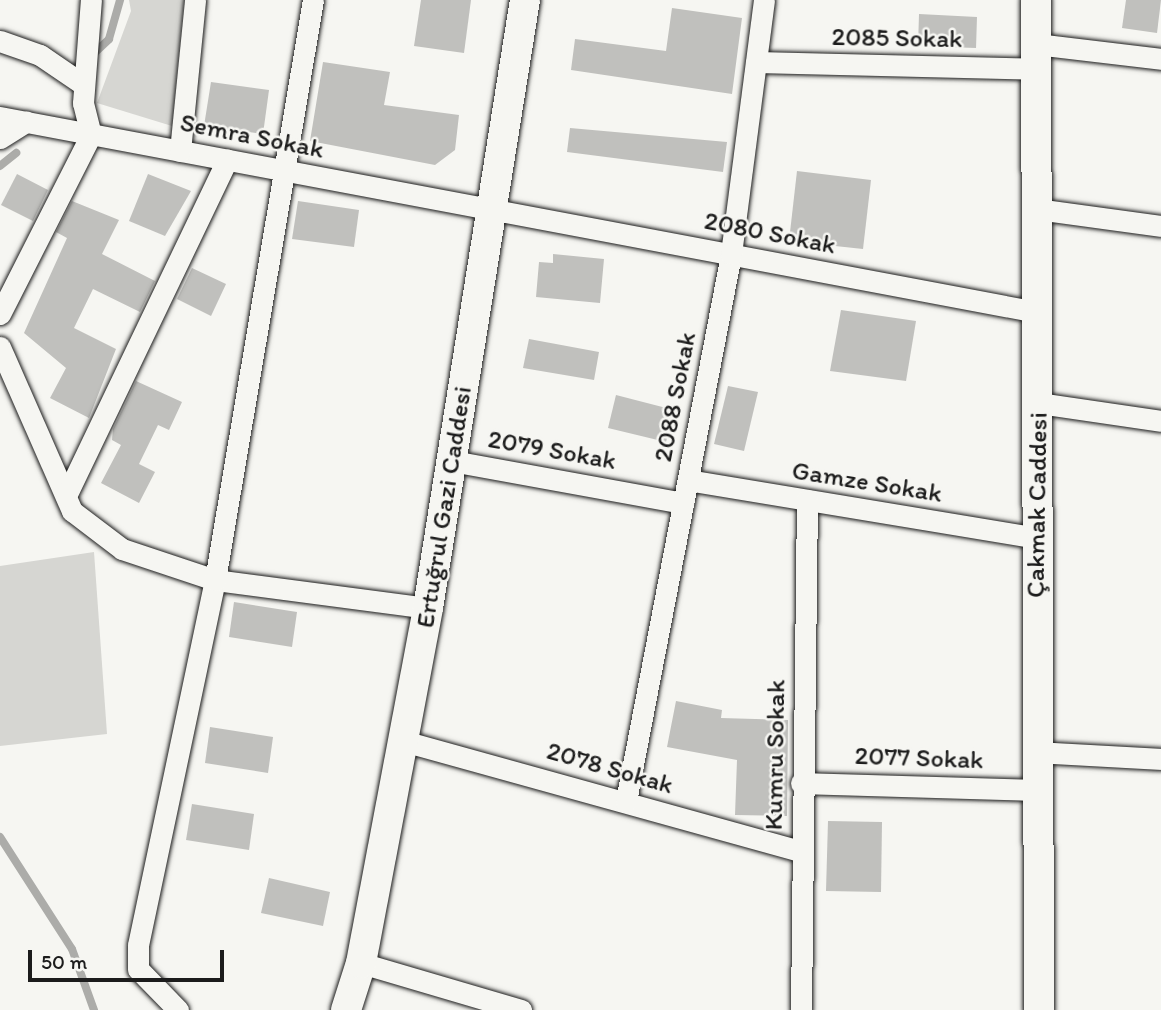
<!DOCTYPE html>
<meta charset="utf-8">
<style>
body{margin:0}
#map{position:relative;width:1161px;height:1010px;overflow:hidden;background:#f6f6f2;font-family:Itim,sans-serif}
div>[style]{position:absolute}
.green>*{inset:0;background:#d6d6d2}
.stream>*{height:8px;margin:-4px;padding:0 4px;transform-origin:4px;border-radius:4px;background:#acaca9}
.building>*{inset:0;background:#c0c0bd}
.roads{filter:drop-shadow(0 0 2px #1c1c1c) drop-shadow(0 0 2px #1c1c1c)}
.street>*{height:21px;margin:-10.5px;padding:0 10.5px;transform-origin:10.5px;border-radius:10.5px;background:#f6f6f2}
.secondary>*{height:30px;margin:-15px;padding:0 15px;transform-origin:15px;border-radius:15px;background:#f6f6f2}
span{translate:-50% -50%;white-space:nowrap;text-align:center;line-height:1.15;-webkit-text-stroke:5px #f6f6f2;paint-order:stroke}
.street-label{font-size:26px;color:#1c1c1c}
.scale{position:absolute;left:28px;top:950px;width:196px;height:32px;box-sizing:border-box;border:4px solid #1c1c1c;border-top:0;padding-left:9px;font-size:21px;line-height:24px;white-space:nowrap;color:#1c1c1c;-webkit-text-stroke:5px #f6f6f2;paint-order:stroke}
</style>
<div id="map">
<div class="green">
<i style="clip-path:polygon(129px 0,184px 0,172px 126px,97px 103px,131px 11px)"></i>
<i style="clip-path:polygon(94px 552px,107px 734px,0 746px,0 566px)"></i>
</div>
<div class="stream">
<i style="left:90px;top:57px;width:26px;rotate:-43deg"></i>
<i style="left:109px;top:39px;width:41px;rotate:-74.2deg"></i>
<i style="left:0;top:166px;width:21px;rotate:-39deg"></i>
<i style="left:0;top:837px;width:133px;rotate:57.3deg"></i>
<i style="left:72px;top:949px;width:65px;rotate:70.2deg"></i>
</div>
<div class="building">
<i style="clip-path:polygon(421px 0,471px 0,464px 53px,414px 46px)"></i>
<i style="clip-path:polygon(1126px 0,1161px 0,1157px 33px,1122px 28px)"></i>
<i style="clip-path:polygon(672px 8px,742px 18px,732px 94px,571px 70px,575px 39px,666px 51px)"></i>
<i style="clip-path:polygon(919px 14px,977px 17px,976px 48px,918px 46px)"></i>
<i style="clip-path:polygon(323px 62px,390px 72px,384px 105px,459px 115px,455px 150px,435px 165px,310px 141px)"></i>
<i style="clip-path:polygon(211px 82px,269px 90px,263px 134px,204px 126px)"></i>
<i style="clip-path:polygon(570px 128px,727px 142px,723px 172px,567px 152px)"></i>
<i style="clip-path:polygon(797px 171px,871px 180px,863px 249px,789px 241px)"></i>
<i style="clip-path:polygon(17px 174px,48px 190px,33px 221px,1px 205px)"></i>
<i style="clip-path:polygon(148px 174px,191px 191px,165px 236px,129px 221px)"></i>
<i style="clip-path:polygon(72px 201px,119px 220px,102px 254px,155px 281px,140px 312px,93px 289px,74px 328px,116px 349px,89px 418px,50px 398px,66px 368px,24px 333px,67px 238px,56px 232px)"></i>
<i style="clip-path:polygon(298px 201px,359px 210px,354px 247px,292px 239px)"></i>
<i style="clip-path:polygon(553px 254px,604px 259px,600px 303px,536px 297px,539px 262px,553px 263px)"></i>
<i style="clip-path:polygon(192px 268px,226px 284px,211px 316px,177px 299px)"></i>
<i style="clip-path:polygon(841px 310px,916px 321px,906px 381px,830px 371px)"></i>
<i style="clip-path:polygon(529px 339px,599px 352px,594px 380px,523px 368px)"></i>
<i style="clip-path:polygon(136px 381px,182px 402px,169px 430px,158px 425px,139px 464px,155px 472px,139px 503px,101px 483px,121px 445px,112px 440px,113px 429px)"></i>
<i style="clip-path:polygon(728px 386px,758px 392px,744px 451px,714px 444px)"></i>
<i style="clip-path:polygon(616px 395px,674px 410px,666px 442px,608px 428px)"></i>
<i style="clip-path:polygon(234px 602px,297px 612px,292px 647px,229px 637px)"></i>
<i style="clip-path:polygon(676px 701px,722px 710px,721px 718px,788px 720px,787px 816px,735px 815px,737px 760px,667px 747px)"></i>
<i style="clip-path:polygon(210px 727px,273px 737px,268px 773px,205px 763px)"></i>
<i style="clip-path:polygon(192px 804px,254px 814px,249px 850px,186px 840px)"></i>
<i style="clip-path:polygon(828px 821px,882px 822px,881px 892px,826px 891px)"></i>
<i style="clip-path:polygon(269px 878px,330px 892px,323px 926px,261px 913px)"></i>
</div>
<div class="roads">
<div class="street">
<i style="left:0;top:41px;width:42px;rotate:19.3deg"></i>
<i style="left:40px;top:55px;width:53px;rotate:34.3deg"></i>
<i style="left:1036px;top:44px;width:126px;rotate:6.8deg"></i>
<i style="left:756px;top:62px;width:280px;rotate:1.4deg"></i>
<i style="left:0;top:117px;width:1055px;rotate:10.65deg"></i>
<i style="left:0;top:138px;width:31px;rotate:-32deg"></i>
<i style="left:180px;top:151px;width:152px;rotate:-84.3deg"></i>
<i style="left:1037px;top:209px;width:125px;rotate:7.8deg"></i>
<i style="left:0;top:314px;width:201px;rotate:-63.1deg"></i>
<i style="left:91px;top:135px;width:33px;rotate:-104deg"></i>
<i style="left:83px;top:103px;width:103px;rotate:-85.6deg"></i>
<i style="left:0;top:347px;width:179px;rotate:66.3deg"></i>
<i style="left:72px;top:511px;width:63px;rotate:37.2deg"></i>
<i style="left:122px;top:549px;width:98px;rotate:18.4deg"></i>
<i style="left:215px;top:580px;width:215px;rotate:7.5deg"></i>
<i style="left:1038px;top:403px;width:124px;rotate:8.3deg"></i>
<i style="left:452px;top:461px;width:235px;rotate:10.3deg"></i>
<i style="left:688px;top:480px;width:354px;rotate:9.4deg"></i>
<i style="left:66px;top:496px;width:373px;rotate:-64.4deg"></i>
<i style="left:403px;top:741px;width:414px;rotate:15.5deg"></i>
<i style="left:1036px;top:752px;width:125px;rotate:3.2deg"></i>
<i style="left:801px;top:783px;width:235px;rotate:1.7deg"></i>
<i style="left:626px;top:801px;width:557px;rotate:-79.13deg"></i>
<i style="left:731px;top:254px;width:256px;rotate:-82.6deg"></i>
<i style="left:361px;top:963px;width:167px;rotate:16.4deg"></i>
<i style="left:178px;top:1010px;width:57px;rotate:-134.3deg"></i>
<i style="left:138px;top:969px;width:24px;rotate:-90deg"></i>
<i style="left:138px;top:945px;width:373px;rotate:-78.1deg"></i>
<i style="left:215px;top:580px;width:588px;rotate:-80.41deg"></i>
<i style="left:801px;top:1010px;width:510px;rotate:-89.33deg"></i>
</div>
<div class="secondary">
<i style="left:1036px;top:0;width:1010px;rotate:89.83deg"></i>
<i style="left:346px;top:1010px;width:49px;rotate:-72.3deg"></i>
<i style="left:361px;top:963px;width:361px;rotate:-79.3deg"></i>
<i style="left:428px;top:608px;width:616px;rotate:-80.94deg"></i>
</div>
</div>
<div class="street-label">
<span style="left:897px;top:38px;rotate:1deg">2085 Sokak</span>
<span style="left:252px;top:136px;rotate:11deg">Semra Sokak</span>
<span style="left:770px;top:233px;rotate:11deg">2080 Sokak</span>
<span style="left:675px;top:397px;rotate:-79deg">2088 Sokak</span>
<span style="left:552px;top:450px;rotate:10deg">2079 Sokak</span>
<span style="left:867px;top:482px;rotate:9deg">Gamze Sokak</span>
<span style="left:1037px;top:505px;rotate:-89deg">Çakmak Caddesi</span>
<span style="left:444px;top:507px;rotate:-81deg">Ertuğrul Gazi Caddesi</span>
<span style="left:775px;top:755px;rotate:-89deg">Kumru Sokak</span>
<span style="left:919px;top:758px;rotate:2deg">2077 Sokak</span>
<span style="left:610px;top:768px;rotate:16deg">2078 Sokak</span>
</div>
<div class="scale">50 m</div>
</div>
